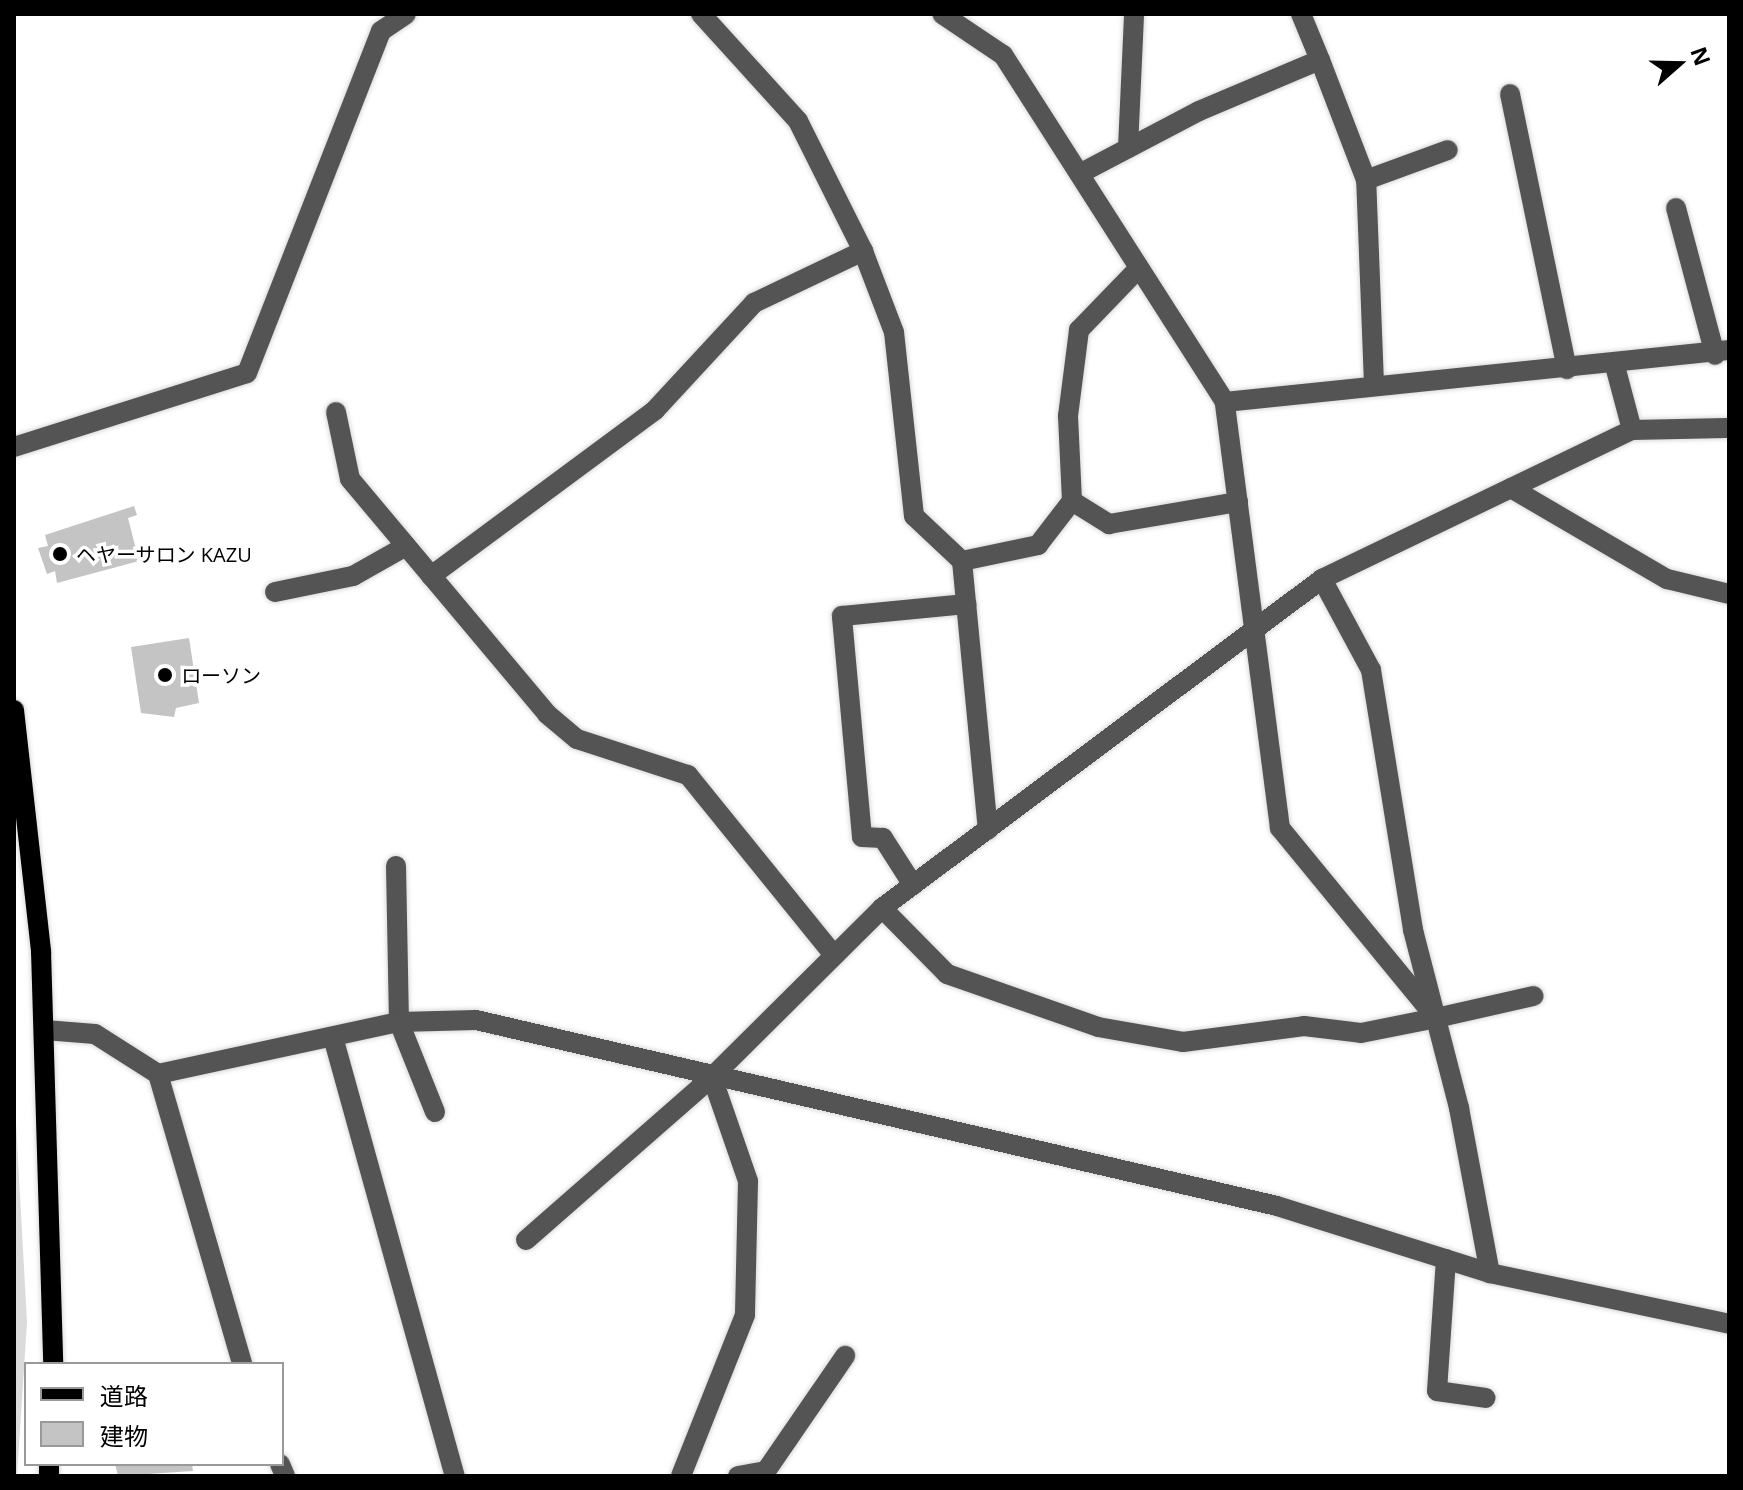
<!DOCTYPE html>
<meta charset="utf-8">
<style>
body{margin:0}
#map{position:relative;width:1743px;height:1490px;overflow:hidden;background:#fff;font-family:"Open Sans","Noto Sans JP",sans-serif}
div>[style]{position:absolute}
.green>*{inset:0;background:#dbdbdb}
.building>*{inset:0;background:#c4c4c4}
.roads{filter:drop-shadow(0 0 2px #dbdbdb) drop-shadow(0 0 2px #dbdbdb)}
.minor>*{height:20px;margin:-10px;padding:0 10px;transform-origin:10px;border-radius:10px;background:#545454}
.major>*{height:20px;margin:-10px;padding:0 10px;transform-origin:10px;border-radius:10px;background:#000}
.dots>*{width:22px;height:22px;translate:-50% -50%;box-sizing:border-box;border:4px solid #fff;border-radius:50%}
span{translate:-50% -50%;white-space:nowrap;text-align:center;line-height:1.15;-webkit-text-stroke:7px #fff;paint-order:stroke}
.poi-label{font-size:20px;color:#000}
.left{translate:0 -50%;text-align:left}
.frame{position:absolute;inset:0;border:16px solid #000;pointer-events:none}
.legend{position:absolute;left:24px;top:1362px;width:260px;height:104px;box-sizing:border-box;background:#fff;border:2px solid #999;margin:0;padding:10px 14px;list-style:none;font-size:24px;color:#000}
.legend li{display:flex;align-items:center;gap:16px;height:40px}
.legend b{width:40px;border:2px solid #999}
.north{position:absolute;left:1639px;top:24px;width:80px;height:80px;-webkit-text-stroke:6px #fff;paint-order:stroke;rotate:70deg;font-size:22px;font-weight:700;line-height:32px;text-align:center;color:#000}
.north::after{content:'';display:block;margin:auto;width:28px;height:36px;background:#000;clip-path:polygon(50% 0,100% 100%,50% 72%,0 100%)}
</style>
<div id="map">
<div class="green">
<i style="clip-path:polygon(14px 1086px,27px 1322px,17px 1476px,14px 1476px)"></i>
</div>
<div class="building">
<i style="clip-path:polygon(134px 506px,137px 515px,128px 518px,139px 561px,57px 583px,55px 571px,47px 574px,38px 548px,48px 546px,45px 535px)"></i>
<i style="clip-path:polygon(189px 638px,199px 703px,176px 708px,174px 717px,141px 713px,131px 647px)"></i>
<i style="clip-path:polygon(115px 1464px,192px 1464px,193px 1471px,118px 1476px)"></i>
</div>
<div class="roads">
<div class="minor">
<i style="left:701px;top:14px;width:144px;rotate:47.8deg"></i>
<i style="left:798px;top:121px;width:145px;rotate:63.4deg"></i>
<i style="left:863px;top:251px;width:87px;rotate:69.1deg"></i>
<i style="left:894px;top:332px;width:185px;rotate:83.8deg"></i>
<i style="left:914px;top:516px;width:66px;rotate:43.2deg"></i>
<i style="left:962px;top:561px;width:270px;rotate:84.5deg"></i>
<i style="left:1320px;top:60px;width:129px;rotate:69deg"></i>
<i style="left:1510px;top:94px;width:281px;rotate:78.3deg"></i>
<i style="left:1128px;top:148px;width:134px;rotate:-87.4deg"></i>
<i style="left:1081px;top:173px;width:133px;rotate:-27.7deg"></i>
<i style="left:1199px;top:111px;width:131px;rotate:-22.9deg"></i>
<i style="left:1320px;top:60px;width:50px;rotate:-112.4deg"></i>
<i style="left:1676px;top:208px;width:152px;rotate:75.1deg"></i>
<i style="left:1615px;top:366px;width:66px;rotate:75.1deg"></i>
<i style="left:1632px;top:430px;width:97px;rotate:-1.2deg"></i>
<i style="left:1374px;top:384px;width:204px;rotate:-92.2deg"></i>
<i style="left:1366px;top:180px;width:87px;rotate:-20.1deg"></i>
<i style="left:1225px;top:402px;width:507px;rotate:-5.89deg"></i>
<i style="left:336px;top:412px;width:68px;rotate:78.2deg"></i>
<i style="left:350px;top:479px;width:307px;rotate:50deg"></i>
<i style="left:547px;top:714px;width:39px;rotate:40deg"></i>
<i style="left:577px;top:739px;width:117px;rotate:18deg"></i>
<i style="left:688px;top:775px;width:232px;rotate:51deg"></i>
<i style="left:14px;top:447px;width:244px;rotate:-17.6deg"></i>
<i style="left:247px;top:373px;width:367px;rotate:-68.6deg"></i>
<i style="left:381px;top:31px;width:30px;rotate:-34deg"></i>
<i style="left:1511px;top:488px;width:181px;rotate:30.3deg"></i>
<i style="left:1667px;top:579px;width:64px;rotate:13.6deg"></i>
<i style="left:1072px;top:501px;width:44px;rotate:31.9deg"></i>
<i style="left:1109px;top:524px;width:131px;rotate:-9.7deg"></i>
<i style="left:962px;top:561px;width:78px;rotate:-11.9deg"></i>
<i style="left:1038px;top:545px;width:56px;rotate:-52.3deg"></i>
<i style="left:1072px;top:501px;width:85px;rotate:-92.7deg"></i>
<i style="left:1068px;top:416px;width:87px;rotate:-82.7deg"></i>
<i style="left:1079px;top:330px;width:83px;rotate:-46deg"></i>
<i style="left:431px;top:576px;width:279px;rotate:-36.5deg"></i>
<i style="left:655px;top:410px;width:146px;rotate:-47.2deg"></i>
<i style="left:754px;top:303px;width:121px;rotate:-25.5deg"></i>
<i style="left:1322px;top:579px;width:103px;rotate:61.7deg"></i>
<i style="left:1371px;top:670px;width:263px;rotate:80.8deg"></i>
<i style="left:1413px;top:930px;width:184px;rotate:75.5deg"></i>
<i style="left:1459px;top:1108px;width:168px;rotate:79.4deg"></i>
<i style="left:275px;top:592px;width:80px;rotate:-11.6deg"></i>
<i style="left:353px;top:576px;width:61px;rotate:-29.5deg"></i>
<i style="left:396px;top:866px;width:156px;rotate:88.9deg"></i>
<i style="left:399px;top:1022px;width:97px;rotate:68.2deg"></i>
<i style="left:913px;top:885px;width:56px;rotate:-122.6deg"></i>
<i style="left:883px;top:838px;width:21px;rotate:-177deg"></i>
<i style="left:862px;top:837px;width:222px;rotate:-95.2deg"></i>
<i style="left:842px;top:616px;width:125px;rotate:-5.5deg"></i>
<i style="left:882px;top:908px;width:93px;rotate:45.4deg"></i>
<i style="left:947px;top:974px;width:160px;rotate:19.3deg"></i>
<i style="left:1098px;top:1027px;width:86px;rotate:10deg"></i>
<i style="left:1183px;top:1042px;width:122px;rotate:-7.5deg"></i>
<i style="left:1304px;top:1026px;width:57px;rotate:7deg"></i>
<i style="left:1361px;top:1033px;width:76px;rotate:-11.3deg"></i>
<i style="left:1436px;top:1018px;width:246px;rotate:-129.4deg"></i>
<i style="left:1280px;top:828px;width:430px;rotate:-97.4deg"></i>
<i style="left:1225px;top:402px;width:412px;rotate:-122.6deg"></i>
<i style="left:1003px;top:55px;width:73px;rotate:-146.1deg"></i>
<i style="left:1436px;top:1018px;width:100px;rotate:-12.7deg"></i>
<i style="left:45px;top:1030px;width:50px;rotate:4.6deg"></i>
<i style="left:95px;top:1034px;width:75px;rotate:32.4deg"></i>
<i style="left:158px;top:1074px;width:302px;rotate:73.8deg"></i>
<i style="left:333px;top:1037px;width:456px;rotate:74.5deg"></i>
<i style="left:158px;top:1074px;width:247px;rotate:-12.2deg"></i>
<i style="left:399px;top:1022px;width:77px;rotate:-1.5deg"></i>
<i style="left:476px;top:1020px;width:822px;rotate:13.07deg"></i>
<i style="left:1277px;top:1206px;width:223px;rotate:17.5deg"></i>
<i style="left:1490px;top:1273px;width:244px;rotate:12deg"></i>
<i style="left:712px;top:1077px;width:240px;rotate:-44.8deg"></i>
<i style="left:882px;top:908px;width:549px;rotate:-36.79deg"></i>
<i style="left:1322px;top:579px;width:344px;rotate:-25.7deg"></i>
<i style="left:526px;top:1240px;width:247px;rotate:-41.2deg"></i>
<i style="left:712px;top:1077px;width:110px;rotate:70.9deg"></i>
<i style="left:748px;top:1181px;width:134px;rotate:91.3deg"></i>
<i style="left:745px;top:1315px;width:173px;rotate:111.7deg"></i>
<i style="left:1446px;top:1259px;width:132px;rotate:93.9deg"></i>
<i style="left:1437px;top:1391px;width:49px;rotate:8.1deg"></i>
<i style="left:280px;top:1464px;width:13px;rotate:67deg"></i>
<i style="left:738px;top:1476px;width:28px;rotate:-10deg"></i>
<i style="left:766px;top:1471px;width:140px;rotate:-55.5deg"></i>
</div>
<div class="major">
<i style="left:14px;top:710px;width:243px;rotate:83.6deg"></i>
<i style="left:41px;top:951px;width:413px;rotate:88.3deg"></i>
<i style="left:49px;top:1476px;width:12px;rotate:-90deg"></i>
</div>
</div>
<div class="dots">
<i style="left:60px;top:554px;background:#000"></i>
<i style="left:165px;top:675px;background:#000"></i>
</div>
<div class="poi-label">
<span class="left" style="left:76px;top:554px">ヘヤーサロン KAZU</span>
<span class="left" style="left:181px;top:675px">ローソン</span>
</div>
<div class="frame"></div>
<ul class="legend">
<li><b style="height:10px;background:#000"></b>道路</li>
<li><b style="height:22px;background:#c4c4c4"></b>建物</li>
</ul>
<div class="north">N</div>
</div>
